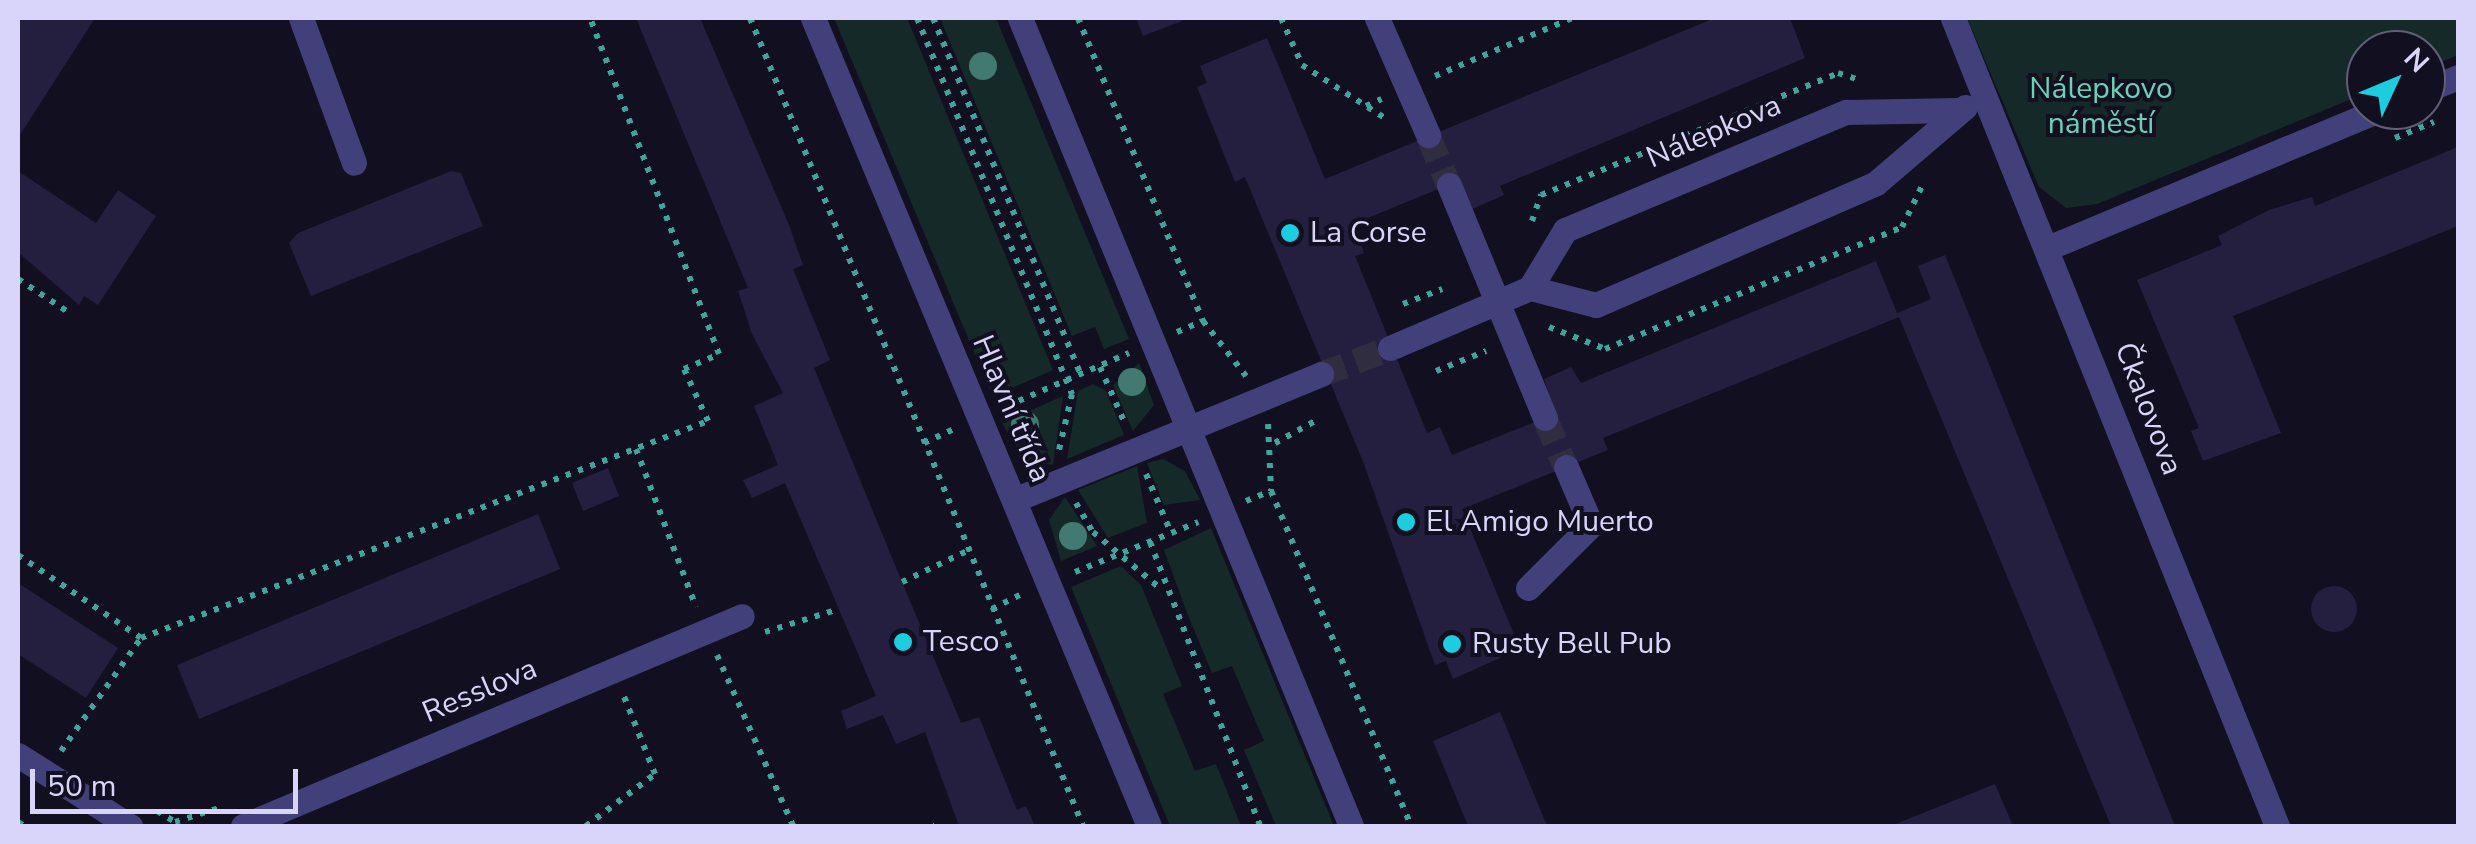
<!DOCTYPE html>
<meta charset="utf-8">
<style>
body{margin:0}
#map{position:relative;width:2476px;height:844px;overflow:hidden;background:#121020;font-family:"Nunito Sans",sans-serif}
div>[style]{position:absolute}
.green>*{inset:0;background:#142928}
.building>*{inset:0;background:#241e3f}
.round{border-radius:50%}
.minor-tunnel>*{height:25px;margin-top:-12.5px;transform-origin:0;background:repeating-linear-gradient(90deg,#302d41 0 25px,transparent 0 37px)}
.path>*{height:6px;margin-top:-3px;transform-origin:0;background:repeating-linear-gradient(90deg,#3ca59e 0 5px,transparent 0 13px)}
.minor>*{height:25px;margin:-12.5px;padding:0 12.5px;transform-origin:12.5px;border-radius:12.5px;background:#42407a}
.trees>*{width:28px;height:28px;margin:-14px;border-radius:50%;background:#427a72}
.dots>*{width:28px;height:28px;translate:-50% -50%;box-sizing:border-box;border:5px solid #121020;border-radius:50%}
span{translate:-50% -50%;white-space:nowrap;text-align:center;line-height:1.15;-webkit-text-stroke:8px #121020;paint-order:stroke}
.park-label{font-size:30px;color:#69d1b6}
.street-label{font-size:30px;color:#d8d4fa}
.poi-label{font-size:30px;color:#d8d4fa}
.left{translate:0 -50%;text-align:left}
.frame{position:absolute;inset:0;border:20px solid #d8d4fa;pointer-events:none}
.north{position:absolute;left:2346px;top:30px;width:100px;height:100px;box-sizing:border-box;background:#121020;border:2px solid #615e77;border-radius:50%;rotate:46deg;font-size:28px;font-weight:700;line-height:40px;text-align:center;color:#d8d4fa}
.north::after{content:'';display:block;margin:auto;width:35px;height:45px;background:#1bcddf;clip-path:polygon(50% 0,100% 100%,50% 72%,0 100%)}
.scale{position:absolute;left:30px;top:769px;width:268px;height:45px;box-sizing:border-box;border:5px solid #d8d4fa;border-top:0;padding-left:12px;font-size:30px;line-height:35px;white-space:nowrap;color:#d8d4fa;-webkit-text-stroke:8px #121020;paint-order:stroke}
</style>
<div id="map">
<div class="green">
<i style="clip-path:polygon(834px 18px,907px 18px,1053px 370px,996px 395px,989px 388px)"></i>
<i style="clip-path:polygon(940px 18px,996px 18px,1129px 339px,1104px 349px,1095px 327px,1072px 336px)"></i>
<i style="clip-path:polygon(1967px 18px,2458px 18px,2458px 55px,2426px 68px,2426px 50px,2366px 50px,2366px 93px,2097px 204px,2066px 208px,2039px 187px)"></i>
<i style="clip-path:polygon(1139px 363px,1154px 405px,1133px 431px,1113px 385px)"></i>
<i style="clip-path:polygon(1093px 384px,1106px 391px,1124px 435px,1067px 459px,1078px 391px)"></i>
<i style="clip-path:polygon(1063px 396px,1053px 465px,1024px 460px,1002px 423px)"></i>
<i style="clip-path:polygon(1163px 459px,1185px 471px,1200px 500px,1164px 505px,1147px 463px)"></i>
<i style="clip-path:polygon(1137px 466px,1147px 523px,1108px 538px,1078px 490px)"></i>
<i style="clip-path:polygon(1065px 497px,1097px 546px,1061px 561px,1049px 520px)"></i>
<i style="clip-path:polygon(1211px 528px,1334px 826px,1276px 826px,1244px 750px,1264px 741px,1232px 666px,1212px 673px,1187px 613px,1164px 550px)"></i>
<i style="clip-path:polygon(1121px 566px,1141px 585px,1182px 686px,1163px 694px,1195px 771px,1216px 764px,1241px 826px,1170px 826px,1071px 587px)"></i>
</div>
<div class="building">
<i style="clip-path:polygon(18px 18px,95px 18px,18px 138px)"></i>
<i style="clip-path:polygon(636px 18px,700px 18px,789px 225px,803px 265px,793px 269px,830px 360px,814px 368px,902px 582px,961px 723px,979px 717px,1017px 810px,1026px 806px,1035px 826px,959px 826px,925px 732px,896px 744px,883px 715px,847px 729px,841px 711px,876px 696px,785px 483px,752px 498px,743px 480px,778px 465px,754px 406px,783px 393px,752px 334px,738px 291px,748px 288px)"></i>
<i style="clip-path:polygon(1136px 18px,1190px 18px,1143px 36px)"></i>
<i style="clip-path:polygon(1715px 18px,1790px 18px,1805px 58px,1500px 186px,1504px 195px,1470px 210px,1458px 181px,1353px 224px,1364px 253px,1355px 256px,1427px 433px,1440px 427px,1452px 455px,1555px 414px,1544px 379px,1571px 367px,1581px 383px,1876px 261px,1897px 313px,1931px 299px,1918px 266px,1945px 255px,2175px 826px,2111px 826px,1899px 317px,1603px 438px,1608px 450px,1462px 509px,1520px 649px,1453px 679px,1446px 661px,1435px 665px,1364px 464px,1245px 177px,1235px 182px,1197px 87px,1207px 83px,1200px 66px,1267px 38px,1325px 179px)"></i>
<i style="clip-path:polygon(2458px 147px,2458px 226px,2233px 316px,2281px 433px,2203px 461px,2191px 431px,2199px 428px,2137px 280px,2222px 245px,2218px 236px,2269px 210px,2312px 197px,2315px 206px)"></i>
<i style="clip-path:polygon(18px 171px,96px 223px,118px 190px,156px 216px,98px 305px,84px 296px,79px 305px,18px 252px)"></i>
<i style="clip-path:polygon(451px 171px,461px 173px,483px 226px,311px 296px,289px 243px,298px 233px)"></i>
<i style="clip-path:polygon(608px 468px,619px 496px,583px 511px,572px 483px)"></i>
<i style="clip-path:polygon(538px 514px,560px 569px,199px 719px,177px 665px)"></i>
<i style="clip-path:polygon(18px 583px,118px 648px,86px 698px,18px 654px)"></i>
<i class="round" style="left:2311px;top:586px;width:46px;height:46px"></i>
<i style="clip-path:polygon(1500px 712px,1545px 821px,1548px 826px,1468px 826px,1433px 741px)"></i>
<i style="clip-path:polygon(1995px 784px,2013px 826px,1891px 826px,1903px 821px)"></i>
</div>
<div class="minor-tunnel">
<i style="left:1428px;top:135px;width:54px;rotate:67.2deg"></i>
<i style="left:1321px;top:374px;width:74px;rotate:-20.6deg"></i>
<i style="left:1545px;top:418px;width:53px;rotate:66.8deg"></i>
</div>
<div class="path">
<i style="left:750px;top:18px;width:874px;rotate:67.6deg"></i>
<i style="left:917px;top:18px;width:407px;rotate:67.6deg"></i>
<i style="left:1072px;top:394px;width:62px;rotate:103.1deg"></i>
<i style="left:933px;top:18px;width:386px;rotate:67.5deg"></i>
<i style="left:1078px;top:18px;width:328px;rotate:67.6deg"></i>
<i style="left:1203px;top:321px;width:70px;rotate:52deg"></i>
<i style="left:1281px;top:18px;width:51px;rotate:65.9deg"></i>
<i style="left:1302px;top:65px;width:102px;rotate:32.6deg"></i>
<i style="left:1435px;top:76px;width:149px;rotate:-22.9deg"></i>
<i style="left:1366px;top:106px;width:17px;rotate:-24deg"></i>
<i style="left:2395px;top:138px;width:42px;rotate:-22.3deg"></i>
<i style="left:1532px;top:221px;width:28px;rotate:-71deg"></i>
<i style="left:1541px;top:195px;width:321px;rotate:-22.3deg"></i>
<i style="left:1838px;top:73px;width:23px;rotate:18deg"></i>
<i style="left:18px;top:279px;width:60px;rotate:33.4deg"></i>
<i style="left:1403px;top:304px;width:42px;rotate:-21deg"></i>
<i style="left:1549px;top:327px;width:60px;rotate:21.4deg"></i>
<i style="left:1605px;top:349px;width:321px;rotate:-22.3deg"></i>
<i style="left:1902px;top:227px;width:46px;rotate:-64deg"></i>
<i style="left:1177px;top:332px;width:28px;rotate:-23deg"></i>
<i style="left:1100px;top:367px;width:64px;rotate:66.2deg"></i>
<i style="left:1436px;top:371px;width:54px;rotate:-21.8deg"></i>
<i style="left:1007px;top:406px;width:133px;rotate:-23.5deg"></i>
<i style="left:1268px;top:424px;width:67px;rotate:87.4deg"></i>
<i style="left:1271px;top:491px;width:363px;rotate:67.3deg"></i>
<i style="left:924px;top:443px;width:33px;rotate:-25deg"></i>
<i style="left:1275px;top:443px;width:48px;rotate:-28.7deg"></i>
<i style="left:636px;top:449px;width:169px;rotate:69.2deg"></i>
<i style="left:1146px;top:474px;width:64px;rotate:67deg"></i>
<i style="left:1246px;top:501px;width:27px;rotate:-22deg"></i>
<i style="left:1076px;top:503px;width:34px;rotate:60deg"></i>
<i style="left:1093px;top:532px;width:90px;rotate:40deg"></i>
<i style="left:1150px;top:542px;width:305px;rotate:68.8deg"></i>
<i style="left:18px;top:555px;width:148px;rotate:34deg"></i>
<i style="left:1075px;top:572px;width:133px;rotate:-22.1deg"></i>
<i style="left:902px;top:582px;width:74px;rotate:-25.5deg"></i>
<i style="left:992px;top:609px;width:34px;rotate:-27deg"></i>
<i style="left:765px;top:632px;width:77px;rotate:-17.3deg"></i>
<i style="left:717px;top:655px;width:187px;rotate:66deg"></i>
<i style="left:61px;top:751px;width:138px;rotate:-54.7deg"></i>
<i style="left:141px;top:638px;width:607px;rotate:-20.94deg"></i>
<i style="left:708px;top:421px;width:57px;rotate:-114.8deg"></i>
<i style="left:684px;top:369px;width:38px;rotate:-23deg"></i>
<i style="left:719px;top:354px;width:360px;rotate:-111deg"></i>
<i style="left:157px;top:811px;width:21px;rotate:31deg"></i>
<i style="left:175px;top:822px;width:46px;rotate:-17.7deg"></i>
<i style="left:18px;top:822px;width:7px;rotate:34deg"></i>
<i style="left:586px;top:826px;width:86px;rotate:-37deg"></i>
<i style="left:655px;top:774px;width:86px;rotate:-111.8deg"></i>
<i style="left:933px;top:826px;width:1px"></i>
</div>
<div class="minor">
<i style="left:301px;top:18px;width:154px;rotate:69.9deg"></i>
<i style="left:813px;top:18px;width:875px;rotate:67.42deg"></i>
<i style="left:1020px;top:18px;width:873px;rotate:67.72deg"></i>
<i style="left:1377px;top:18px;width:128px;rotate:66.4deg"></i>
<i style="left:1953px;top:18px;width:871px;rotate:68.15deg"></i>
<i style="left:2426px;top:90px;width:35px;rotate:-22deg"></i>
<i style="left:1449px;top:185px;width:252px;rotate:67.6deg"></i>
<i style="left:2050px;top:247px;width:356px;rotate:-22.6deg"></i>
<i style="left:1530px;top:288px;width:68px;rotate:14.4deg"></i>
<i style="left:1596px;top:305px;width:305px;rotate:-23.5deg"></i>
<i style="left:1876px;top:183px;width:117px;rotate:-40.5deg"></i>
<i style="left:1390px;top:348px;width:152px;rotate:-23.2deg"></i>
<i style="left:1530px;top:288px;width:68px;rotate:-58.9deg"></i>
<i style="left:1565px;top:230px;width:305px;rotate:-22.8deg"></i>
<i style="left:1846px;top:112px;width:113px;rotate:-1deg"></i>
<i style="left:1014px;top:500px;width:332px;rotate:-22.3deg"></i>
<i style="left:1528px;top:588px;width:89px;rotate:-45deg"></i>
<i style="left:1591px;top:525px;width:63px;rotate:-113.3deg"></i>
<i style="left:18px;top:755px;width:133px;rotate:32.4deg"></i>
<i style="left:243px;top:826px;width:541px;rotate:-22.82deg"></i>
</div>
<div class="trees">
<i style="left:983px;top:66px"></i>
<i style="left:1132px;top:382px"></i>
<i style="left:1025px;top:425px"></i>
<i style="left:1073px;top:536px"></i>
</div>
<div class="dots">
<i style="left:1290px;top:233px;background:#1bcddf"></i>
<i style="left:1406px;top:522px;background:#1bcddf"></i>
<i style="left:903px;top:642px;background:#1bcddf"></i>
<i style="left:1452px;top:644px;background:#1bcddf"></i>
</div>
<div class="park-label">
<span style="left:2101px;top:106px">Nálepkovo<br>náměstí</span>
</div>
<div class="street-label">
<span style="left:1714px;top:132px;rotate:-23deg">Nálepkova</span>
<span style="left:1011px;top:409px;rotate:67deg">Hlavní třída</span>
<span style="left:2148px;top:409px;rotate:69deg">Čkalovova</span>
<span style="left:480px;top:691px;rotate:-23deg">Resslova</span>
</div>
<div class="poi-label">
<span class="left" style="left:1310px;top:233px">La Corse</span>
<span class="left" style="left:1426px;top:522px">El Amigo Muerto</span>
<span class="left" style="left:923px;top:642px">Tesco</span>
<span class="left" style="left:1472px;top:644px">Rusty Bell Pub</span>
</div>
<div class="frame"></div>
<div class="north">N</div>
<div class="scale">50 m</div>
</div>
